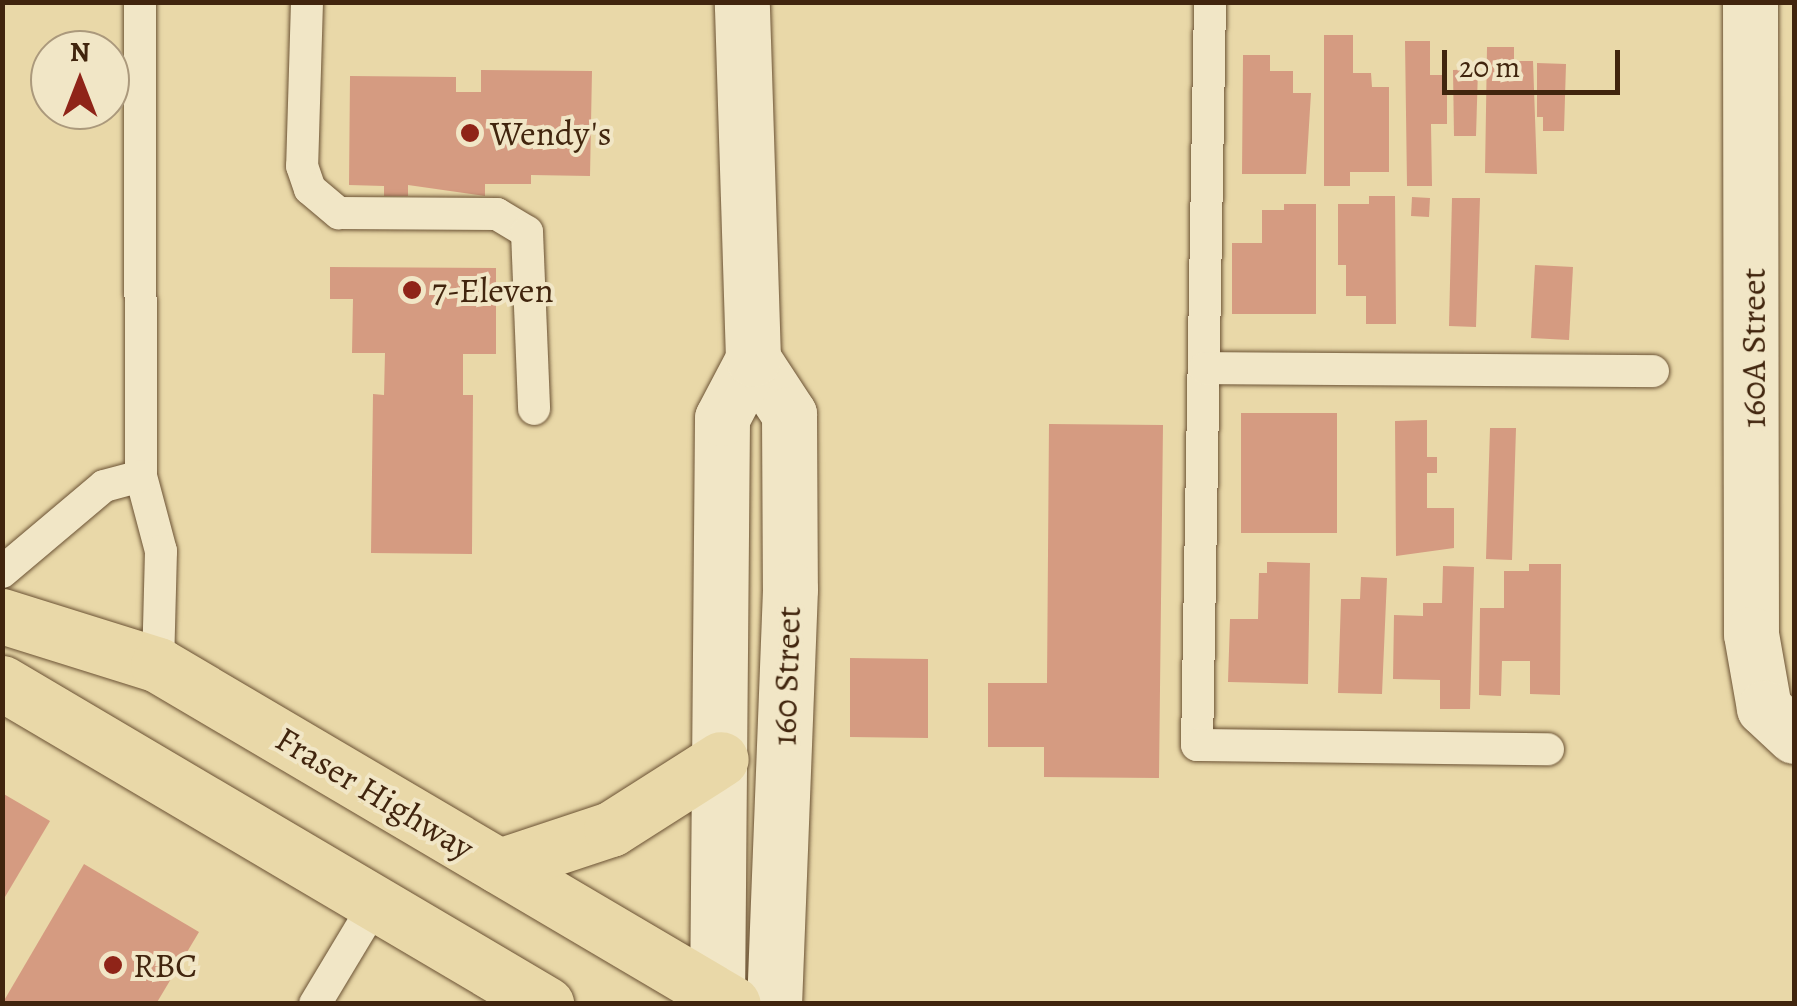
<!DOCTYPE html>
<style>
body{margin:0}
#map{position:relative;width:1797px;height:1006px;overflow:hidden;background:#e9d8a8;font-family:Alegreya,serif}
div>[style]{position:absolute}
.building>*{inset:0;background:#d59b81}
.roads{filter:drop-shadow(0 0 2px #6b5234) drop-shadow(0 0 2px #6b5234)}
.lane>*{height:32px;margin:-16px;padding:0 16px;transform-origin:16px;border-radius:16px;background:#f1e6c6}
.street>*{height:55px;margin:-27.5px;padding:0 27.5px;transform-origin:27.5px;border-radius:27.5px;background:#f1e6c6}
.secondary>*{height:55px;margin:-27.5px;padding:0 27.5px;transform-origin:27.5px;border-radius:27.5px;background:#f1e6c6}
.primary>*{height:55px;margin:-27.5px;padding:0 27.5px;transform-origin:27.5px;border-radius:27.5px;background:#e9d8a8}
.dots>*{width:28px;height:28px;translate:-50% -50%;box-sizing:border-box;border:5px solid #f1e6c6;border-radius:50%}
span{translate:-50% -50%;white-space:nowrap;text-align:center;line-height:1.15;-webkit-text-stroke:8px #f1e6c6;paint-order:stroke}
.poi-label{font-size:35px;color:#41250e}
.left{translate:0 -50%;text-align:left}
.street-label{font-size:35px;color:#41250e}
.frame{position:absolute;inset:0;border:5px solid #41250e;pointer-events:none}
.north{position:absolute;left:30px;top:30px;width:100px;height:100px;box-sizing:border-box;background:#f1e6c6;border:2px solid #ab997c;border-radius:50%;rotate:0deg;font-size:28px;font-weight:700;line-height:40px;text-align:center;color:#41250e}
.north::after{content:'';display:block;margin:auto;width:35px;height:45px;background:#8f2418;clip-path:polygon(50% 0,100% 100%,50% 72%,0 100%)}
.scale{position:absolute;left:1442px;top:50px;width:178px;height:45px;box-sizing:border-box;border:5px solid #41250e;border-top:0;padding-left:12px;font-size:30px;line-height:35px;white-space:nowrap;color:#41250e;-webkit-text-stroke:8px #f1e6c6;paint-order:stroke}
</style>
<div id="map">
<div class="building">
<i style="clip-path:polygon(1324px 35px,1353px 35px,1353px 73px,1371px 73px,1372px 87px,1389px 87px,1389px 172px,1350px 172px,1350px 186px,1324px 186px)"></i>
<i style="clip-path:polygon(1405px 41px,1430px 41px,1430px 75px,1447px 75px,1447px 124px,1431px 124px,1432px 186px,1407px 186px)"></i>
<i style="clip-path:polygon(1487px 47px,1514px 47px,1514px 61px,1533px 61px,1537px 174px,1485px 173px)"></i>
<i style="clip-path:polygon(1243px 55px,1270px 55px,1270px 71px,1293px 71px,1293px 93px,1311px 93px,1306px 174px,1242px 174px)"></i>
<i style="clip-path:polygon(1537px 63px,1566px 64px,1564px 131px,1543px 131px,1543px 117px,1537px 117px)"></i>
<i style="clip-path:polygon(1478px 69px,1476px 136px,1454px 136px,1453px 70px)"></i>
<i style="clip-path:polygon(481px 70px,592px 71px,590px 176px,531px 175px,531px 184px,485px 184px,485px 196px,408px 185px,408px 196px,384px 196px,384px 186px,349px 185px,350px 76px,456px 77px,456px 92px,481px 92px)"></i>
<i style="clip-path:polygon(1369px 196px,1395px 196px,1396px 324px,1366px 324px,1366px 296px,1346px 296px,1346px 265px,1338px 265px,1338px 204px,1369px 204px)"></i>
<i style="clip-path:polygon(1412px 197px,1430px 198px,1429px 217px,1411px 216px)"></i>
<i style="clip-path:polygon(1452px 198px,1480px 198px,1476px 327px,1449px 326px)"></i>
<i style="clip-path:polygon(1284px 204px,1316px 204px,1316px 314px,1232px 314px,1232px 243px,1262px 243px,1262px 210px,1284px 210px)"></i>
<i style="clip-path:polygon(1535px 265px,1573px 267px,1569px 340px,1531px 338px)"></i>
<i style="clip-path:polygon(330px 267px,496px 268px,496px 354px,463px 354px,463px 395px,473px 395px,472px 554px,371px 553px,373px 394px,384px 395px,385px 353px,352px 353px,353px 299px,330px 299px)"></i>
<i style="clip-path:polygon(1241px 413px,1337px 413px,1337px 533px,1241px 533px)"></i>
<i style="clip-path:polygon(1427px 420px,1427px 457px,1437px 457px,1437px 473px,1427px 473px,1427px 508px,1454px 508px,1454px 548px,1396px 556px,1395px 421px)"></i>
<i style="clip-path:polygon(1049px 424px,1163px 425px,1159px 778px,1044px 777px,1044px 747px,988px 747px,988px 683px,1047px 683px)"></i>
<i style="clip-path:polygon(1490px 428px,1516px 428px,1512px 560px,1486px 559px)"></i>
<i style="clip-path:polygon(1267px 562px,1310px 563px,1308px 684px,1228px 682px,1230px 619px,1258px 619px,1259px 573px,1267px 573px)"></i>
<i style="clip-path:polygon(1529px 564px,1561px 564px,1560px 695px,1530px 694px,1530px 661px,1502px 661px,1501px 696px,1479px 695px,1480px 608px,1504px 608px,1504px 571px,1529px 571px)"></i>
<i style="clip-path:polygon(1443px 566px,1474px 567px,1470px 709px,1440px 709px,1440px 680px,1393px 679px,1394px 615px,1423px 616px,1423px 603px,1442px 603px)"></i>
<i style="clip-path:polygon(1361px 577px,1387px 578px,1382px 694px,1338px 693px,1341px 599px,1360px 599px)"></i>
<i style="clip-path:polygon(850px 658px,928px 659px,928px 738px,850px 737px)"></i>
<i style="clip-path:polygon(2px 793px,50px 821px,2px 902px)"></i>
<i style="clip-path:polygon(84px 864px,199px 932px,156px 1004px,2px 1004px)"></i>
</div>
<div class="roads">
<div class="lane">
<i style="left:140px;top:2px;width:474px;rotate:89.9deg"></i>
<i style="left:141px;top:476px;width:78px;rotate:75.1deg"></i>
<i style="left:161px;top:551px;width:114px;rotate:91.5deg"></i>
<i style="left:307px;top:2px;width:164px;rotate:91.7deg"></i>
<i style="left:302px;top:166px;width:24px;rotate:71deg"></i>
<i style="left:310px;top:189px;width:38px;rotate:40deg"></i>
<i style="left:339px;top:213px;width:158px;rotate:0.4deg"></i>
<i style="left:497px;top:214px;width:35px;rotate:31deg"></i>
<i style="left:527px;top:232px;width:177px;rotate:87.7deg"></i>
<i style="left:1210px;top:2px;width:743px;rotate:91deg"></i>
<i style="left:1197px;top:745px;width:351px;rotate:0.7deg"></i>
<i style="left:1205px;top:368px;width:448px;rotate:0.4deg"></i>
<i style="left:2px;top:572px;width:133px;rotate:-40.1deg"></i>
<i style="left:104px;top:486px;width:38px;rotate:-15deg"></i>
<i style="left:315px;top:1004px;width:120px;rotate:-59deg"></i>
</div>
<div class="street">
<i style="left:1750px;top:2px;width:632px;rotate:89.91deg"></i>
<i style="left:1751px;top:634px;width:75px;rotate:80deg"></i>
<i style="left:1764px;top:708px;width:41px;rotate:43deg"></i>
</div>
<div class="secondary">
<i style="left:753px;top:359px;width:66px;rotate:56.8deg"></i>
<i style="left:789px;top:414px;width:175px;rotate:89.7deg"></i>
<i style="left:790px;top:589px;width:415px;rotate:92.2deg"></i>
<i style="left:717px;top:1004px;width:586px;rotate:-89.51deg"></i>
<i style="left:722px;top:418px;width:67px;rotate:-62.3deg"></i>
<i style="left:753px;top:359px;width:357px;rotate:-91.8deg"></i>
</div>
<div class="primary">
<i style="left:2px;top:616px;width:164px;rotate:17.4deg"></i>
<i style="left:158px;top:665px;width:667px;rotate:30.52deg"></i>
<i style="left:2px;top:683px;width:632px;rotate:30.54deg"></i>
<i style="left:499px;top:866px;width:118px;rotate:-18.3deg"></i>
<i style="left:611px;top:829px;width:130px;rotate:-32.5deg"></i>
</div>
</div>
<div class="dots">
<i style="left:470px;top:133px;background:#8f2418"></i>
<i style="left:412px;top:290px;background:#8f2418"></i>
<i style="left:113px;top:965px;background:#8f2418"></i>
</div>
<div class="poi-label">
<span class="left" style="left:490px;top:133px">Wendy's</span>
<span class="left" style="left:432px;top:290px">7-Eleven</span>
<span class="left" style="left:133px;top:965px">RBC</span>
</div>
<div class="street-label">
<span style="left:1753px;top:348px;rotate:-90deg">160A Street</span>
<span style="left:786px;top:676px;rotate:-88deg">160 Street</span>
<span style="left:375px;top:793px;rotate:31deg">Fraser Highway</span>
</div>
<div class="frame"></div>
<div class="north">N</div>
<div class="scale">20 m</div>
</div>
